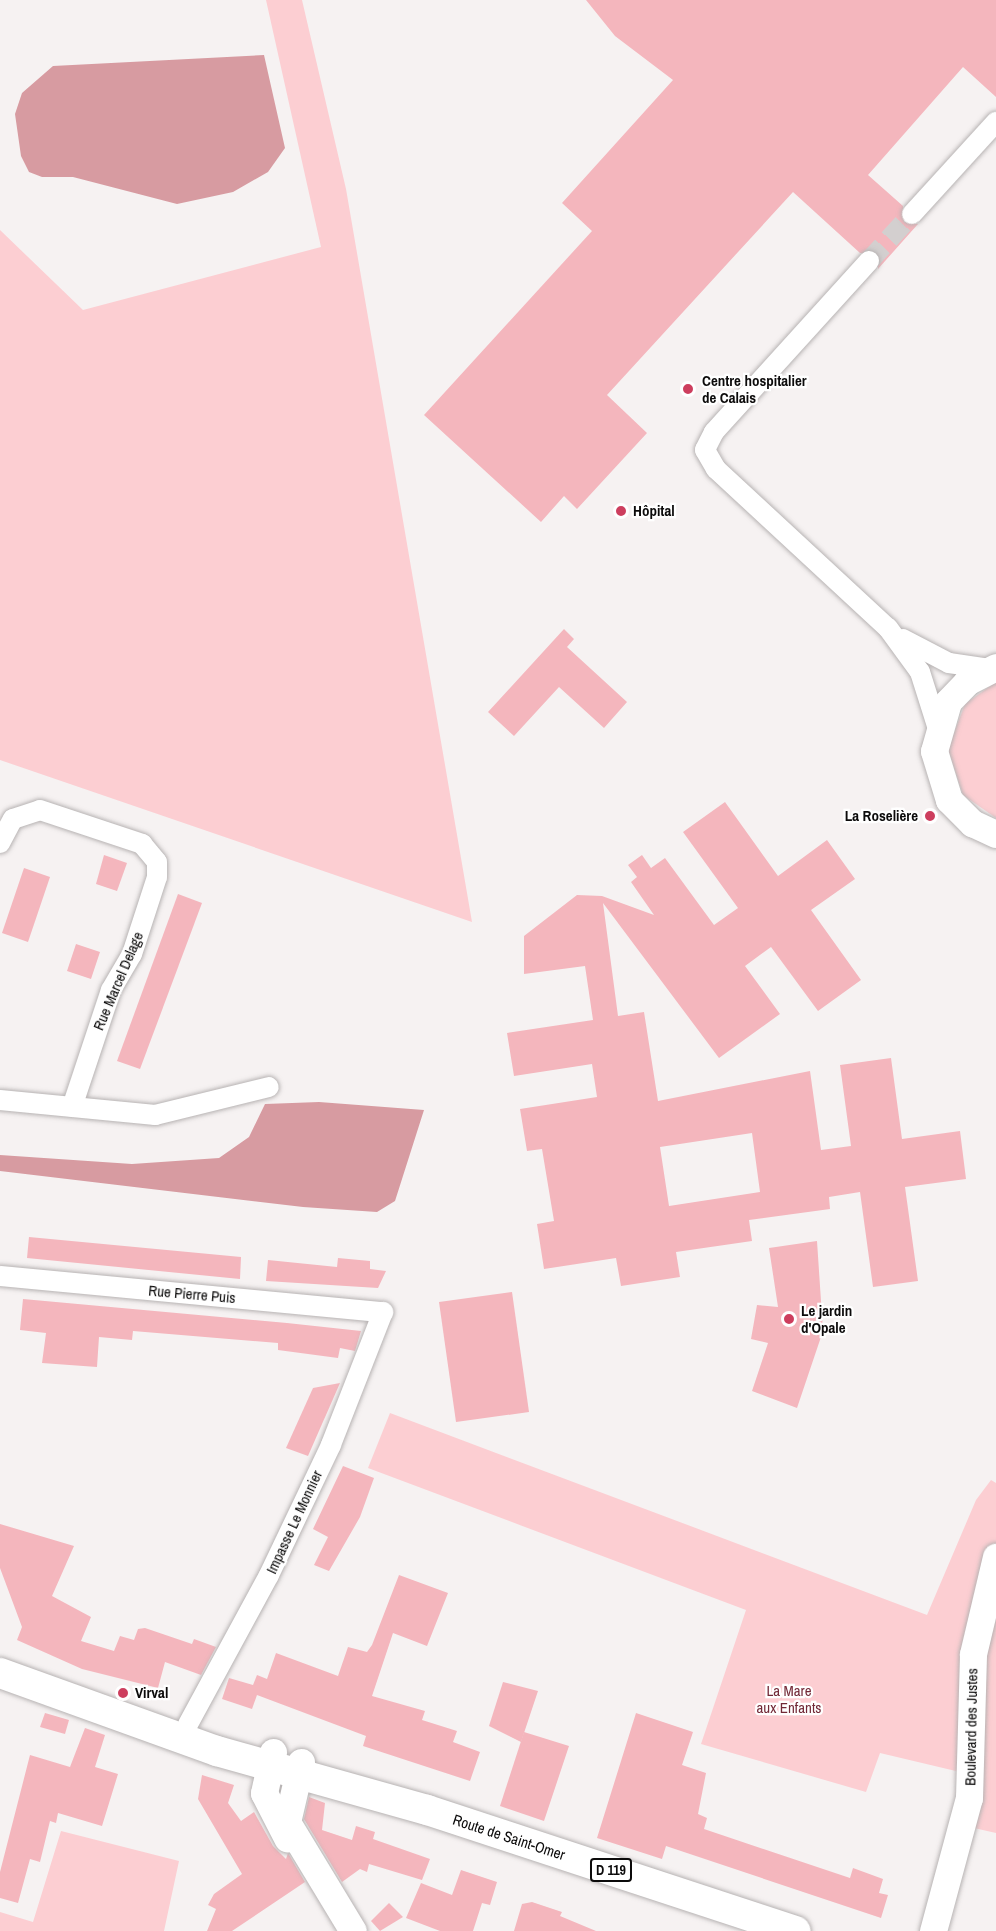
<!DOCTYPE html>
<meta charset="utf-8">
<style>
body{margin:0}
#map{position:relative;width:996px;height:1931px;overflow:hidden;background:#f6f2f2;font-family:"Archivo Narrow",sans-serif}
div>[style]{position:absolute}
.green>*{inset:0;background:#fcced2}
.water>*{inset:0;background:#d79ba1}
.building>*{inset:0;background:#f4b6bd}
.street-tunnel>*{height:20px;margin-top:-10px;transform-origin:0;background:repeating-linear-gradient(90deg,#d3cfcf 0 20px,transparent 0 30px)}
.roads{filter:drop-shadow(0 0 2px #b7b3b3) drop-shadow(0 0 2px #b7b3b3)}
.street>*{height:20px;margin:-10px;padding:0 10px;transform-origin:10px;border-radius:10px;background:#fff}
.secondary>*{height:27px;margin:-13.5px;padding:0 13.5px;transform-origin:13.5px;border-radius:13.5px;background:#fff}
.primary>*{height:30px;margin:-15px;padding:0 15px;transform-origin:15px;border-radius:15px;background:#fff}
.dots>*{width:16px;height:16px;translate:-50% -50%;box-sizing:border-box;border:3px solid #fff;border-radius:50%}
span{translate:-50% -50%;white-space:nowrap;text-align:center;line-height:1.15;-webkit-text-stroke:4.5px #fff;paint-order:stroke}
.shield-label span{padding:2px 4px;background:#fff;border:2px solid;border-radius:4px;-webkit-text-stroke-width:0}
.shield-label{font-size:14px;color:#0c0b0b;font-weight:700}
.poi-label{font-size:15px;color:#0c0b0b;font-weight:700}
.left{translate:0 -50%;text-align:left}
.right{translate:-100% -50%;text-align:right}
.street-label{font-size:15px;color:#0c0b0b}
.park-label{font-size:15px;color:#722937}
</style>
<div id="map">
<div class="green">
<i style="clip-path:polygon(266px 0,302px 0,346px 189px,472px 922px,0 760px,0 230px,83px 310px,321px 247px)"></i>
<i style="clip-path:polygon(996px 682px,996px 818px,963px 795px,948px 749px,965px 704px)"></i>
<i style="clip-path:polygon(390px 1413px,927px 1615px,976px 1500px,991px 1480px,996px 1483px,996px 1833px,974px 1828px,981px 1777px,880px 1753px,866px 1792px,701px 1744px,746px 1610px,368px 1468px)"></i>
<i style="clip-path:polygon(61px 1831px,179px 1861px,164px 1931px,0 1931px,0 1912px,33px 1922px)"></i>
</div>
<div class="water">
<i style="clip-path:polygon(264px 55px,285px 148px,268px 172px,233px 192px,177px 204px,73px 177px,42px 177px,29px 172px,21px 156px,15px 114px,22px 93px,53px 66px)"></i>
<i style="clip-path:polygon(319px 1102px,424px 1110px,395px 1201px,377px 1212px,303px 1207px,0 1171px,0 1155px,132px 1164px,219px 1158px,249px 1137px,265px 1104px)"></i>
</div>
<div class="building">
<i style="clip-path:polygon(586px 0,996px 0,996px 97px,963px 67px,868px 175px,903px 206px,904px 222px,918px 224px,878px 269px,877px 253px,860px 253px,793px 192px,607px 395px,647px 433px,577px 509px,564px 496px,541px 522px,424px 415px,592px 231px,562px 203px,673px 80px,615px 36px)"></i>
<i style="clip-path:polygon(564px 629px,574px 639px,567px 647px,627px 702px,604px 728px,559px 687px,514px 736px,488px 712px)"></i>
<i style="clip-path:polygon(evenodd,725px 802px,778px 876px,827px 840px,855px 879px,811px 910px,861px 980px,818px 1011px,771px 947px,745px 966px,780px 1014px,719px 1058px,603px 903px,618px 1016px,644px 1012px,658px 1101px,810px 1071px,821px 1150px,851px 1146px,840px 1065px,891px 1058px,902px 1139px,960px 1131px,966px 1179px,905px 1187px,918px 1281px,873px 1287px,860px 1192px,829px 1197px,830px 1209px,749px 1220px,752px 1241px,676px 1252px,680px 1277px,621px 1286px,616px 1258px,544px 1269px,537px 1224px,554px 1221px,542px 1149px,527px 1151px,520px 1109px,597px 1097px,592px 1064px,514px 1076px,507px 1033px,593px 1020px,585px 966px,524px 974px,524px 936px,577px 895px,602px 896px,654px 915px,631px 882px,637px 877px,628px 865px,642px 855px,651px 868px,665px 858px,714px 925px,738px 908px,683px 832px,725px 802px,752px 1133px,760px 1192px,669px 1206px,660px 1147px,752px 1133px)"></i>
<i style="clip-path:polygon(104px 855px,127px 863px,117px 891px,96px 884px)"></i>
<i style="clip-path:polygon(24px 868px,50px 877px,28px 942px,2px 933px)"></i>
<i style="clip-path:polygon(178px 894px,202px 903px,140px 1069px,117px 1061px)"></i>
<i style="clip-path:polygon(76px 944px,100px 952px,91px 979px,67px 971px)"></i>
<i style="clip-path:polygon(29px 1237px,241px 1257px,240px 1279px,27px 1258px)"></i>
<i style="clip-path:polygon(817px 1241px,823px 1331px,797px 1408px,752px 1391px,768px 1343px,751px 1339px,757px 1305px,778px 1307px,769px 1248px)"></i>
<i style="clip-path:polygon(338px 1258px,370px 1261px,370px 1269px,386px 1271px,378px 1288px,266px 1281px,268px 1260px,337px 1267px)"></i>
<i style="clip-path:polygon(512px 1292px,529px 1412px,456px 1422px,439px 1302px)"></i>
<i style="clip-path:polygon(23px 1299px,287px 1323px,361px 1331px,355px 1351px,340px 1348px,338px 1358px,278px 1350px,278px 1343px,133px 1331px,132px 1340px,99px 1337px,97px 1367px,42px 1363px,46px 1333px,20px 1330px)"></i>
<i style="clip-path:polygon(340px 1383px,308px 1456px,286px 1448px,313px 1388px)"></i>
<i style="clip-path:polygon(343px 1466px,374px 1478px,360px 1517px,329px 1571px,314px 1565px,328px 1537px,313px 1529px)"></i>
<i style="clip-path:polygon(0 1524px,74px 1546px,52px 1596px,91px 1617px,81px 1641px,114px 1651px,120px 1636px,134px 1640px,138px 1629px,145px 1628px,192px 1644px,194px 1639px,216px 1647px,201px 1675px,165px 1662px,158px 1688px,82px 1669px,17px 1640px,22px 1627px,0 1568px)"></i>
<i style="clip-path:polygon(399px 1575px,448px 1593px,427px 1646px,393px 1633px,372px 1696px,425px 1711px,422px 1720px,457px 1731px,453px 1742px,480px 1752px,470px 1781px,363px 1746px,366px 1736px,257px 1695px,252px 1709px,222px 1699px,229px 1678px,253px 1685px,257px 1675px,267px 1679px,276px 1653px,338px 1676px,348px 1647px,367px 1652px,372px 1645px)"></i>
<i style="clip-path:polygon(503px 1682px,538px 1691px,521px 1742px,489px 1726px)"></i>
<i style="clip-path:polygon(45px 1713px,69px 1720px,65px 1734px,40px 1727px)"></i>
<i style="clip-path:polygon(636px 1713px,693px 1732px,682px 1765px,706px 1773px,698px 1814px,707px 1818px,704px 1829px,850px 1878px,853px 1868px,883px 1879px,879px 1893px,888px 1895px,881px 1918px,666px 1846px,662px 1859px,597px 1838px)"></i>
<i style="clip-path:polygon(85px 1728px,105px 1735px,95px 1767px,118px 1774px,102px 1826px,58px 1813px,56px 1823px,50px 1821px,40px 1862px,30px 1859px,18px 1903px,0 1898px,0 1872px,30px 1755px,70px 1767px)"></i>
<i style="clip-path:polygon(524px 1732px,569px 1746px,544px 1821px,500px 1806px)"></i>
<i style="clip-path:polygon(202px 1775px,234px 1785px,228px 1803px,241px 1821px,254px 1812px,273px 1846px,286px 1859px,288px 1853px,305px 1882px,232px 1931px,207px 1931px,216px 1909px,208px 1905px,214px 1894px,242px 1874px,198px 1799px)"></i>
<i style="clip-path:polygon(309px 1797px,325px 1803px,322px 1830px,352px 1840px,356px 1826px,375px 1832px,373px 1839px,430px 1859px,422px 1880px,369px 1864px,367px 1872px,360px 1869px,342px 1882px,304px 1819px)"></i>
<i style="clip-path:polygon(461px 1870px,497px 1882px,490px 1905px,482px 1903px,473px 1931px,440px 1931px,406px 1918px,421px 1883px,452px 1895px)"></i>
<i style="clip-path:polygon(532px 1902px,562px 1912px,560px 1916px,596px 1931px,514px 1931px,522px 1904px)"></i>
<i style="clip-path:polygon(389px 1903px,403px 1917px,380px 1931px,371px 1921px)"></i>
</div>
<div class="street-tunnel">
<i style="left:869px;top:261px;width:64px;rotate:-47.5deg"></i>
</div>
<div class="roads">
<div class="street">
<i style="left:912px;top:214px;width:125px;rotate:-47.6deg"></i>
<i style="left:869px;top:261px;width:231px;rotate:132.2deg"></i>
<i style="left:714px;top:432px;width:20px;rotate:117deg"></i>
<i style="left:705px;top:450px;width:22px;rotate:60deg"></i>
<i style="left:716px;top:469px;width:234px;rotate:42.8deg"></i>
<i style="left:888px;top:628px;width:54px;rotate:54deg"></i>
<i style="left:920px;top:672px;width:57px;rotate:72.5deg"></i>
<i style="left:903px;top:639px;width:52px;rotate:27.6deg"></i>
<i style="left:949px;top:663px;width:41px;rotate:8.3deg"></i>
<i style="left:0;top:843px;width:27px;rotate:-62deg"></i>
<i style="left:13px;top:819px;width:28px;rotate:-18deg"></i>
<i style="left:40px;top:810px;width:108px;rotate:18.4deg"></i>
<i style="left:142px;top:844px;width:23px;rotate:50deg"></i>
<i style="left:157px;top:862px;width:15px;rotate:90deg"></i>
<i style="left:157px;top:877px;width:81px;rotate:108deg"></i>
<i style="left:132px;top:954px;width:42px;rotate:120.3deg"></i>
<i style="left:111px;top:990px;width:123px;rotate:108.4deg"></i>
<i style="left:0;top:1100px;width:156px;rotate:5.5deg"></i>
<i style="left:155px;top:1115px;width:117px;rotate:-13.8deg"></i>
<i style="left:0;top:1276px;width:385px;rotate:5.4deg"></i>
<i style="left:383px;top:1312px;width:143px;rotate:111.4deg"></i>
<i style="left:331px;top:1445px;width:144px;rotate:115.5deg"></i>
<i style="left:269px;top:1575px;width:170px;rotate:118.5deg"></i>
</div>
<div class="secondary">
<i style="left:996px;top:667px;width:33px;rotate:153deg"></i>
<i style="left:967px;top:682px;width:28px;rotate:134deg"></i>
<i style="left:948px;top:702px;width:51px;rotate:105.9deg"></i>
<i style="left:934px;top:751px;width:51px;rotate:73deg"></i>
<i style="left:949px;top:800px;width:33px;rotate:45deg"></i>
<i style="left:972px;top:823px;width:26px;rotate:25deg"></i>
<i style="left:273px;top:1752px;width:42px;rotate:102.4deg"></i>
<i style="left:264px;top:1793px;width:51px;rotate:62.9deg"></i>
<i style="left:301px;top:1762px;width:62px;rotate:103.1deg"></i>
<i style="left:287px;top:1822px;width:127px;rotate:58.8deg"></i>
<i style="left:933px;top:1931px;width:138px;rotate:-74.9deg"></i>
<i style="left:969px;top:1798px;width:144px;rotate:-88.4deg"></i>
<i style="left:973px;top:1654px;width:100px;rotate:-76.7deg"></i>
</div>
<div class="primary">
<i style="left:0;top:1673px;width:231px;rotate:19.8deg"></i>
<i style="left:217px;top:1751px;width:218px;rotate:15.7deg"></i>
<i style="left:427px;top:1810px;width:388px;rotate:18.2deg"></i>
</div>
</div>
<div class="dots">
<i style="left:688px;top:389px;background:#cd3e5e"></i>
<i style="left:621px;top:511px;background:#cd3e5e"></i>
<i style="left:930px;top:816px;background:#cd3e5e"></i>
<i style="left:789px;top:1319px;background:#cd3e5e"></i>
<i style="left:123px;top:1693px;background:#cd3e5e"></i>
</div>
<div class="shield-label">
<span style="left:611px;top:1870px">D 119</span>
</div>
<div class="poi-label">
<span class="left" style="left:702px;top:389px">Centre hospitalier<br>de Calais</span>
<span class="left" style="left:633px;top:511px">Hôpital</span>
<span class="right" style="left:918px;top:816px">La Roselière</span>
<span class="left" style="left:801px;top:1319px">Le jardin<br>d'Opale</span>
<span class="left" style="left:135px;top:1693px">Virval</span>
</div>
<div class="street-label">
<span style="left:118px;top:981px;rotate:-67deg">Rue Marcel Delage</span>
<span style="left:192px;top:1294px;rotate:5deg">Rue Pierre Puis</span>
<span style="left:294px;top:1522px;rotate:-65deg">Impasse Le Monnier</span>
<span style="left:971px;top:1727px;rotate:-89deg">Boulevard des Justes</span>
<span style="left:509px;top:1837px;rotate:18deg">Route de Saint-Omer</span>
</div>
<div class="park-label">
<span style="left:789px;top:1699px">La Mare<br>aux Enfants</span>
</div>
</div>
